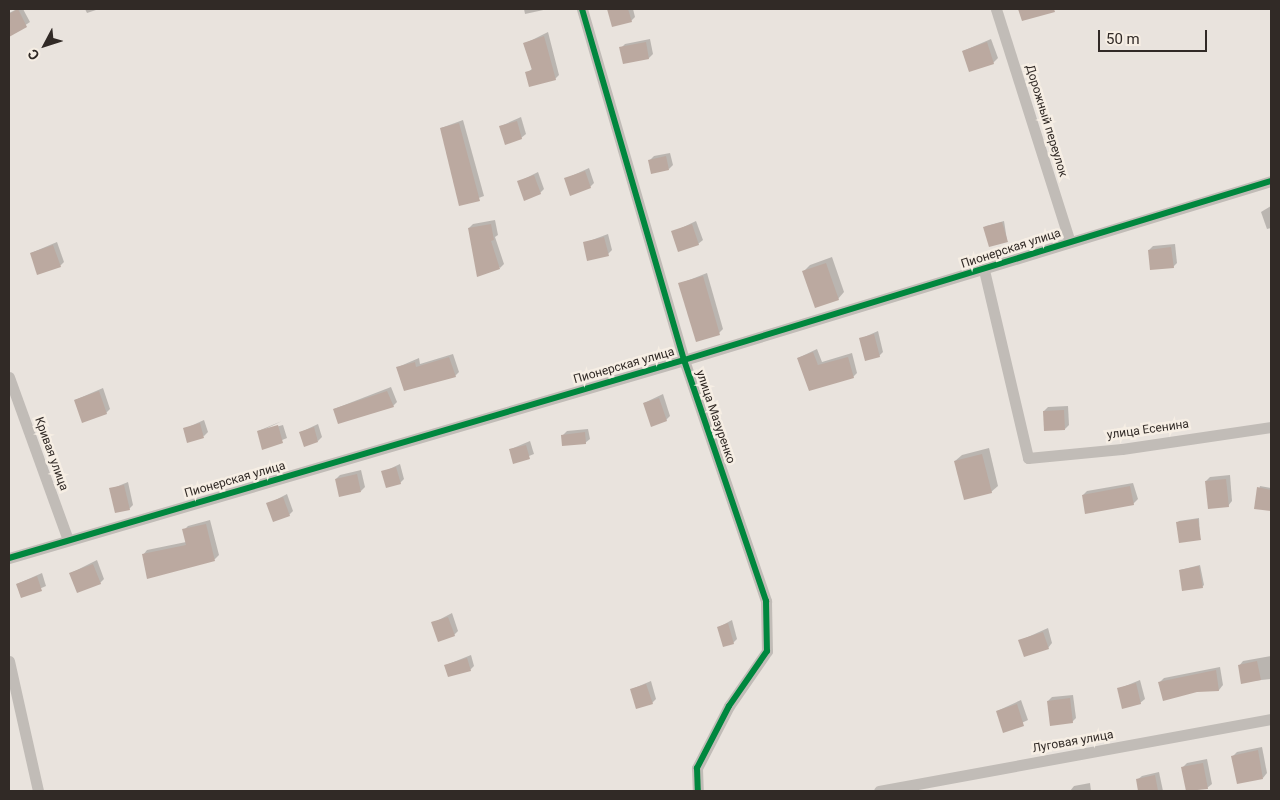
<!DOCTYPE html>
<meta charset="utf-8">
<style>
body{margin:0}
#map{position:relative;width:1280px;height:800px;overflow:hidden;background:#e9e3dd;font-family:Roboto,sans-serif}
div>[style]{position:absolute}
.shadow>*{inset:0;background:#0003}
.building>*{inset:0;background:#bba9a0}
.street>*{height:11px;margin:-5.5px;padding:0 5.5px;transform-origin:5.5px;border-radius:5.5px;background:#c1bcb7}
.cycleway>*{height:6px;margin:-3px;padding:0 3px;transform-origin:3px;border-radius:3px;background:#00873e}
span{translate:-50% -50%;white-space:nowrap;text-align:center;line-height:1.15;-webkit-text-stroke:5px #f6eee4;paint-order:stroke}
.street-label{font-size:12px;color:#312a26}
.frame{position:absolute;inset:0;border:10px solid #312a26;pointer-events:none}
.north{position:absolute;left:20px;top:20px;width:50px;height:50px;-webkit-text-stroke:4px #f6eee4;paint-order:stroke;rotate:230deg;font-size:14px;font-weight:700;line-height:20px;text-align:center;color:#312a26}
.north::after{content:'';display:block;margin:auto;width:18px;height:22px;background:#312a26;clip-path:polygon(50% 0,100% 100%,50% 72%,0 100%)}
.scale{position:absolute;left:1098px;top:30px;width:109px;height:22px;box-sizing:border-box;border:2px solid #312a26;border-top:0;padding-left:6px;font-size:15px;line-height:18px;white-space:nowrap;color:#312a26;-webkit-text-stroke:4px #f6eee4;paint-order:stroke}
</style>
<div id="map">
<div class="shadow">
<i style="clip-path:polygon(17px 9px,23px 9px,30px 22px,9px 36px,9px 13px)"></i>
<i style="clip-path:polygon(85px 9px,99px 9px,87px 13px)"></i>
<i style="clip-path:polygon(524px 9px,548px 9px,525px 14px)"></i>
<i style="clip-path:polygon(633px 9px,635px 17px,631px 21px,608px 10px)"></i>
<i style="clip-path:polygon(548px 32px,559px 75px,555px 79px,527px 73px,533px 68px,524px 44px)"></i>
<i style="clip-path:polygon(650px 39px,653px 54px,649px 58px,624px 63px,621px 48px,625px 44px)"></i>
<i style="clip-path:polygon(991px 39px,998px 58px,993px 63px,963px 51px)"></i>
<i style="clip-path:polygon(521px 117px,526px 134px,521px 138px,501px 126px)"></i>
<i style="clip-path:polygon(463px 120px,484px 196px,460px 205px,441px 128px)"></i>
<i style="clip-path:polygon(670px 153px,673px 165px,669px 169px,650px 160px,654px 156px)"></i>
<i style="clip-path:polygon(589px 168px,594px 183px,590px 187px,565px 179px)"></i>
<i style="clip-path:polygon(538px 172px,544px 189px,540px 193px,518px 182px)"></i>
<i style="clip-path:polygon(1271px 206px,1271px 228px,1267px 229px,1261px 212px)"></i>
<i style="clip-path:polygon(495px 220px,498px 235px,495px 237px,504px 264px,500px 268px,469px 228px,473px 224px)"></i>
<i style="clip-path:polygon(696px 221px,703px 240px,698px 244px,673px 232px)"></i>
<i style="clip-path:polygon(1004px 221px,1007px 240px,985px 227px,986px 226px)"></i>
<i style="clip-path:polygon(608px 234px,612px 250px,608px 254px,584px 243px)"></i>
<i style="clip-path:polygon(57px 242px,64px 262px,60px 266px,31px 253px)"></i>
<i style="clip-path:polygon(1175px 244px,1177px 263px,1173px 267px,1149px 250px,1153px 246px)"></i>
<i style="clip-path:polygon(832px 257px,844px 292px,838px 299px,803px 272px,810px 265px)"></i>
<i style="clip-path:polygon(707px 273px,723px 329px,719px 333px,679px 284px)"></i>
<i style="clip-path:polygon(878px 331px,883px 352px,879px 356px,860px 339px)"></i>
<i style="clip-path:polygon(817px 349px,822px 362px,852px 353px,857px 373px,853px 377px,798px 358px)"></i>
<i style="clip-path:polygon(453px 354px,459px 372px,455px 376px,398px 367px,419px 358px,420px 364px)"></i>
<i style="clip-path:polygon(391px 387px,397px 402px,393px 406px,334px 409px)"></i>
<i style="clip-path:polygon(103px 388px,110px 409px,106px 413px,75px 400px)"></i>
<i style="clip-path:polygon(663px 394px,670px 416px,666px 420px,644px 403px)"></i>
<i style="clip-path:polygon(1068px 406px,1069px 425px,1065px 429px,1044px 411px,1048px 407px)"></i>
<i style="clip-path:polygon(204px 420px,208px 432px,204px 436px,184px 429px)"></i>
<i style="clip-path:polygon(282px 421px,261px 431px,283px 425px,287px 438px,263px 448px,258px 431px)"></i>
<i style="clip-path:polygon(318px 424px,322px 437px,318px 441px,301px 432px)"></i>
<i style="clip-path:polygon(588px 429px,590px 439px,585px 443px,563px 435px,567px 431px)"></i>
<i style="clip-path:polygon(530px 441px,534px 454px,514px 462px,511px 449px)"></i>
<i style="clip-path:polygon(989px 448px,998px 486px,991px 492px,955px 461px,962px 455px)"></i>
<i style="clip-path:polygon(400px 464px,404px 479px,400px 483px,383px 472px)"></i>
<i style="clip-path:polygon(361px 470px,365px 487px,361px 491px,336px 479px,340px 475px)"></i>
<i style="clip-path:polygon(1230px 475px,1232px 501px,1228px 506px,1206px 481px,1210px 477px)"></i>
<i style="clip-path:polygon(128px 482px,133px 505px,129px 509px,111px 489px)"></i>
<i style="clip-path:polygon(1133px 483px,1138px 499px,1133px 504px,1083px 495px,1087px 491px)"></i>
<i style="clip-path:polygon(1260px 486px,1271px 488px,1271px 510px,1255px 508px)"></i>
<i style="clip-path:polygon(287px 494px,293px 511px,289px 515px,268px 504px)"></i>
<i style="clip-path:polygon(1199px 518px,1200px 539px,1177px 523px,1179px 521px)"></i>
<i style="clip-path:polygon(210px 520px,219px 555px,215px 559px,148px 578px,143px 555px,147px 550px,186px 542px,184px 530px,188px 526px)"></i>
<i style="clip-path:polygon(97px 560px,104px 579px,100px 583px,71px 573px)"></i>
<i style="clip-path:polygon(1200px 565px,1204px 585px,1202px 587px,1180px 570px)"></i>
<i style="clip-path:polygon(42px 573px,46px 586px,21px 597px,17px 584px)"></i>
<i style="clip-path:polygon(452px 613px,458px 631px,454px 635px,433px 623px)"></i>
<i style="clip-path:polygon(732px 620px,737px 639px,733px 643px,719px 627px)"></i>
<i style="clip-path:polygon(1048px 628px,1052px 643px,1048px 648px,1019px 641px)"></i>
<i style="clip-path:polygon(471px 655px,474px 666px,470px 670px,446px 665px)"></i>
<i style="clip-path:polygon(1271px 656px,1271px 679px,1242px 682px,1239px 666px,1243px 661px)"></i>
<i style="clip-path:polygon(1220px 667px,1223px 685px,1219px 690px,1197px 691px,1160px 682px,1164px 678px)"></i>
<i style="clip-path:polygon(1140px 680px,1145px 699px,1140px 703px,1118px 689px)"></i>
<i style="clip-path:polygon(651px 681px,656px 699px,652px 703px,632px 689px)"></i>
<i style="clip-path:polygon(1073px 695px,1076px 718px,1072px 722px,1048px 701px,1052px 697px)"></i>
<i style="clip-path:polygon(1021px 700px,1028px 720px,1004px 731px,997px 711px)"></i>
<i style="clip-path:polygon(1262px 747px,1267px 773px,1263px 778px,1233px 756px,1237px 752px)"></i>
<i style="clip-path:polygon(1207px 759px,1212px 784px,1207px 788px,1187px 791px,1183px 767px,1187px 763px)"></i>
<i style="clip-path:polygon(1159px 772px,1163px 791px,1140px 791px,1137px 780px,1142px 776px)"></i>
<i style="clip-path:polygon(1090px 783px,1091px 791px,1070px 791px,1074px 786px)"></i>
</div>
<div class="building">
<i style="clip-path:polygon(18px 9px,27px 27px,9px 37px,9px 14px)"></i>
<i style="clip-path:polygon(607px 9px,628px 9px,632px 22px,612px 27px)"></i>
<i style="clip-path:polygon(1018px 9px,1054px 9px,1055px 12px,1022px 21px)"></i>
<i style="clip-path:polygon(544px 36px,556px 80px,529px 87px,525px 72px,532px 70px,523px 43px)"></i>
<i style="clip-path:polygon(646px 42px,649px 59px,623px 64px,619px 47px)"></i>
<i style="clip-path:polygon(987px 42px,994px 64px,969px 72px,962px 51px)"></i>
<i style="clip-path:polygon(517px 121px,522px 139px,505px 145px,499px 126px)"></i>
<i style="clip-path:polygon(459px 123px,480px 201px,459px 206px,440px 128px)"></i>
<i style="clip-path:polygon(666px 156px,669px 170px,651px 174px,648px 160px)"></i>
<i style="clip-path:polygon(585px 171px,591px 188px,570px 196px,564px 178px)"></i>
<i style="clip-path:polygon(534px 175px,541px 194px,524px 201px,517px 181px)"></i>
<i style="clip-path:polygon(1002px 222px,1008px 242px,989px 247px,983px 227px)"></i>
<i style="clip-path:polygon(491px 224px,494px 240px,491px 241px,500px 269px,477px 277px,468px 228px)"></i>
<i style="clip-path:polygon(692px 224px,699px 245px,678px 252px,671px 231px)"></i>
<i style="clip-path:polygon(604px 237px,609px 256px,587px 261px,583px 242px)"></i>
<i style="clip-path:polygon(53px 245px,61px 267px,37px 275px,30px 253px)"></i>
<i style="clip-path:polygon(1171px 247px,1174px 268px,1150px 270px,1148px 250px)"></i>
<i style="clip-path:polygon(826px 263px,839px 300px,815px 308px,802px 271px)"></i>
<i style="clip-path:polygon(703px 276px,720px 335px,696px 342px,678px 283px)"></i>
<i style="clip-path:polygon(874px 334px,880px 357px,865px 361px,859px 338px)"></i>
<i style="clip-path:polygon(813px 352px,818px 365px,848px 357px,854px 378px,809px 391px,797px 358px)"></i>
<i style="clip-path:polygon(449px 357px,456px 377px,404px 391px,396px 367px,415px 362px,416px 367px)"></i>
<i style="clip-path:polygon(99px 391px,107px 414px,82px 423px,74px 400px)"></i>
<i style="clip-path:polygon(387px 391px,394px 407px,338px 424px,333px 409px)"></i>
<i style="clip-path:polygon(659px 398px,667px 421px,651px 427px,643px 403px)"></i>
<i style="clip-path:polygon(1064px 410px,1065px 430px,1044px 431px,1043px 411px)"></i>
<i style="clip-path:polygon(200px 423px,204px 438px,187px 443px,183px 428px)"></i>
<i style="clip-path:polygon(278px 425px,283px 443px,262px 450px,257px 431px)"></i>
<i style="clip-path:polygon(314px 427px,318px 442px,304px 447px,299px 432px)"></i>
<i style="clip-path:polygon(585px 432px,586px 444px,562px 446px,561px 435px)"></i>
<i style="clip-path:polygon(526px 445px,530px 459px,513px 464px,509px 449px)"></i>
<i style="clip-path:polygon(982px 454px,992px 493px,964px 500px,954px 461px)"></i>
<i style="clip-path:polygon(396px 467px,401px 484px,386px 488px,381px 471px)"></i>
<i style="clip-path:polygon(357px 474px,361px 492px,339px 497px,335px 479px)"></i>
<i style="clip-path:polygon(1226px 479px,1229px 507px,1208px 509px,1205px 481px)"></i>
<i style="clip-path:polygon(124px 485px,130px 510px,115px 513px,109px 488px)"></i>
<i style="clip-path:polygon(1130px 486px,1134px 505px,1085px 514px,1082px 495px)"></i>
<i style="clip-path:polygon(1257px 487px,1271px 490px,1271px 511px,1254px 509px)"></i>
<i style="clip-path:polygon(283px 497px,290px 516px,273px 522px,266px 503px)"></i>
<i style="clip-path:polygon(1198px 519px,1201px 540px,1179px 543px,1176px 522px)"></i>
<i style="clip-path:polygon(206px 524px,215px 561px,147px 579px,142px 554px,186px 545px,182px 529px)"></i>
<i style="clip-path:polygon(93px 564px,101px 584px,77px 593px,69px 573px)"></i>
<i style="clip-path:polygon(1199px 566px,1203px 588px,1182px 591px,1179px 570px)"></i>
<i style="clip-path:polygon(37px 576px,42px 591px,21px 598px,16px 584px)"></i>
<i style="clip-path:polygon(448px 617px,455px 636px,438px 642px,431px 622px)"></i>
<i style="clip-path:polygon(728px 623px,734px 644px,723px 647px,717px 627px)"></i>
<i style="clip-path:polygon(1043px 632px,1049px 649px,1024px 657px,1018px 640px)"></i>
<i style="clip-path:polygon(467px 658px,471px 671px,448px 677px,444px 665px)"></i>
<i style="clip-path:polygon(1257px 661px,1261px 680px,1241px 684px,1238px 665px)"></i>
<i style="clip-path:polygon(1216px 670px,1219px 691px,1197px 692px,1163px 701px,1158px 682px)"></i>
<i style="clip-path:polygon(1136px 683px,1141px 704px,1122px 709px,1117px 688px)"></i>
<i style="clip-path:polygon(646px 684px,653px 704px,636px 709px,630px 689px)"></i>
<i style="clip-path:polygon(1070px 698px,1073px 723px,1050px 726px,1047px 701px)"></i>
<i style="clip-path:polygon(1017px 704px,1024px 726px,1003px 733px,996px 711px)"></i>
<i style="clip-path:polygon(1258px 750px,1263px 779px,1237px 784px,1231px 756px)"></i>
<i style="clip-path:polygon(1203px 763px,1208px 789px,1186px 791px,1181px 767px)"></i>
<i style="clip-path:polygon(1155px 775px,1158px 791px,1138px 791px,1136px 779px)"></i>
</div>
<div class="street">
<i style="left:582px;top:9px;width:366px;rotate:73.8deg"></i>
<i style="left:684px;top:360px;width:255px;rotate:71.2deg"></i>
<i style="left:766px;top:601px;width:50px;rotate:88.9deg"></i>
<i style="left:767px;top:651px;width:67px;rotate:124.6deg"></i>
<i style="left:729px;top:706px;width:70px;rotate:117.3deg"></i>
<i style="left:697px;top:768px;width:23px;rotate:88deg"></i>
<i style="left:996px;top:9px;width:244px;rotate:72.4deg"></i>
<i style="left:984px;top:270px;width:193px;rotate:76.8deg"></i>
<i style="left:1028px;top:458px;width:94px;rotate:-5.5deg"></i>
<i style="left:1122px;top:449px;width:151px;rotate:-8.4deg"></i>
<i style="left:9px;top:377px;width:173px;rotate:70.1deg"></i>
<i style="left:9px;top:558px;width:703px;rotate:-16.35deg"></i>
<i style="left:684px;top:360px;width:614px;rotate:-16.96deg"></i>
<i style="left:9px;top:661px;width:133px;rotate:77.4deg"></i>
<i style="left:879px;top:791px;width:399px;rotate:-10.4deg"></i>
</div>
<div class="cycleway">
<i style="left:582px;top:9px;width:366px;rotate:73.8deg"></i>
<i style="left:684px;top:360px;width:255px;rotate:71.2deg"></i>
<i style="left:766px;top:601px;width:50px;rotate:88.9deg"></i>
<i style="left:767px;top:651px;width:67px;rotate:124.6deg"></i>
<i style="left:729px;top:706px;width:70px;rotate:117.3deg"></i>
<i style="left:697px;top:768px;width:23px;rotate:88deg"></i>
<i style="left:9px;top:558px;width:703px;rotate:-16.35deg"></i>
<i style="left:684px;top:360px;width:614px;rotate:-16.96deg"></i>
</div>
<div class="street-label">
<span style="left:1046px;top:121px;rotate:73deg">Дорожный переулок</span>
<span style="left:1011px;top:249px;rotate:-18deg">Пионерская улица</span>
<span style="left:624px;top:366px;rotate:-16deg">Пионерская улица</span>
<span style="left:715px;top:417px;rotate:71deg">улица Мазуренко</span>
<span style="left:1148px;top:430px;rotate:-8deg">улица Есенина</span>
<span style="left:51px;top:454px;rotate:70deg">Кривая улица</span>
<span style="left:235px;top:480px;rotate:-16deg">Пионерская улица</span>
<span style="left:1073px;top:742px;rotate:-10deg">Луговая улица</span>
</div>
<div class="frame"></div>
<div class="north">С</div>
<div class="scale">50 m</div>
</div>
